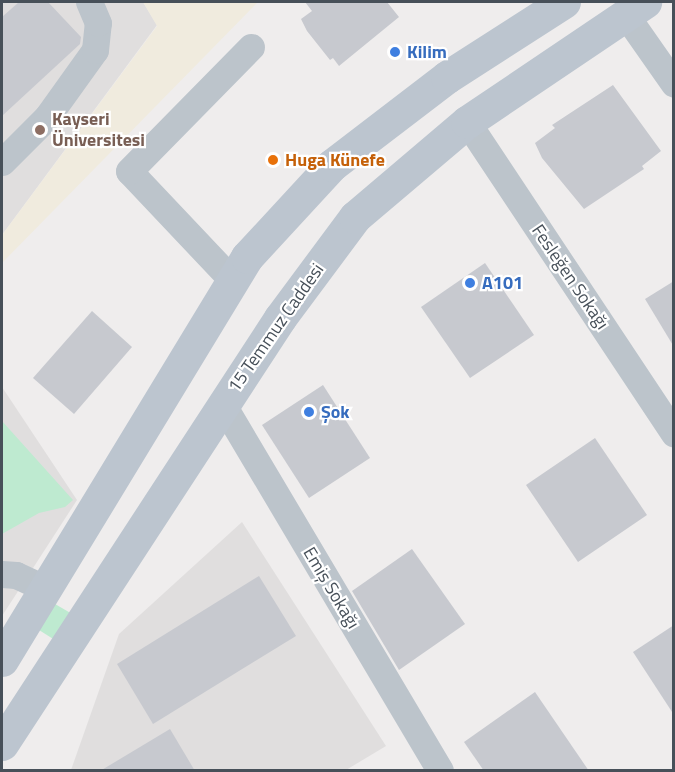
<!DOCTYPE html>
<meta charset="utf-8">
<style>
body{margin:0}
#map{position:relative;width:675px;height:772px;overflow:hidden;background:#efeded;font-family:"Titillium Web",sans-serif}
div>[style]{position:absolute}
.education>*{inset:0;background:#e0dede}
.green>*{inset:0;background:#beead0}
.sand>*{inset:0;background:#f0ebde}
.building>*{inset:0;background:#c7c9cf}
.street>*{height:27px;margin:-13.5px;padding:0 13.5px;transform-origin:13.5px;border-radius:13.5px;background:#bcc4cb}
.secondary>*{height:33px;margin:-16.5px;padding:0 16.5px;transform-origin:16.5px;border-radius:16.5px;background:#bcc5cf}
.dots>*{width:16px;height:16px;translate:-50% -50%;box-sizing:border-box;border:3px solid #fff;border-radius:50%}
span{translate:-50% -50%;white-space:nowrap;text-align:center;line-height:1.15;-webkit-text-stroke:4.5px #fff;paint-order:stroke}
.shop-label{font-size:18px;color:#366cbe;font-weight:700}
.left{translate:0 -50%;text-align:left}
.education-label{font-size:18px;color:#785e54;font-weight:700}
.food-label{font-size:18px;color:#c56008;font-weight:700}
.street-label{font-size:18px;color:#475059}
.frame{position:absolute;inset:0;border:3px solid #475059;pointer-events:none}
</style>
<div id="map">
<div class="education">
<i style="clip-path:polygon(2px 2px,143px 2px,157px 25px,2px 235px)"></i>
<i style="clip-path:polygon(2px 387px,77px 500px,2px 616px)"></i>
<i style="clip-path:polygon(242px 522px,386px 746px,346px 770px,71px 770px,119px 634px)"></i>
</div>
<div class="green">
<i style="clip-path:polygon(2px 421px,73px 500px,65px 507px,39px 513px,2px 534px)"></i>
<i style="clip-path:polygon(55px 604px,74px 615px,58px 642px,39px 630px)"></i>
</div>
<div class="sand">
<i style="clip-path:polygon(143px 2px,258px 2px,2px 263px,2px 235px,157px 26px)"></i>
</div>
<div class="building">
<i style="clip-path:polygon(19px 2px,48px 2px,81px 37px,80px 44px,2px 116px,2px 17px)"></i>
<i style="clip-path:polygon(305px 2px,387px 2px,399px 17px,339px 66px,333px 58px,330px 60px,307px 31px,301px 19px,312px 11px)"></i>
<i style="clip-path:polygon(613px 85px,661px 151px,642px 166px,644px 169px,584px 209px,542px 158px,535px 143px,555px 128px,552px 125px)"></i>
<i style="clip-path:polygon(485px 263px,534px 335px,470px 378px,421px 307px)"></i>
<i style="clip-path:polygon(674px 281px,674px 347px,645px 299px)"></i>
<i style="clip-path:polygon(92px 311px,132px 347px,74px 414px,33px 378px)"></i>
<i style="clip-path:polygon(323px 385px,370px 458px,309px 498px,262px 425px)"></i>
<i style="clip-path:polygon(595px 438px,647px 515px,578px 562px,526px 485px)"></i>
<i style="clip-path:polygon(412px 549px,465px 624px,399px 670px,352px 591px)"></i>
<i style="clip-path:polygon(259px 576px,296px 636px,153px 724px,117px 664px)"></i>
<i style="clip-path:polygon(674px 625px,674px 715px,633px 652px)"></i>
<i style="clip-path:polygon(535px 692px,589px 771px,484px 771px,464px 742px)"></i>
<i style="clip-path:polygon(170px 729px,195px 771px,100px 771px)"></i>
</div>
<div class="street">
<i style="left:625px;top:14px;width:85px;rotate:55deg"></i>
<i style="left:467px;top:122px;width:374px;rotate:56.4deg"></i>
<i style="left:2px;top:162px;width:64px;rotate:-45deg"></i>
<i style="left:47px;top:117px;width:82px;rotate:-54.4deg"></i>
<i style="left:95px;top:50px;width:27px;rotate:-84deg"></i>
<i style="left:98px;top:23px;width:23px;rotate:-113deg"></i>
<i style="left:233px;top:281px;width:151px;rotate:-133.4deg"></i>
<i style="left:129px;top:171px;width:174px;rotate:-45.5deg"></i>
<i style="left:223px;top:405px;width:425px;rotate:59.3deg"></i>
<i style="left:2px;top:574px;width:14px;rotate:4deg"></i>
<i style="left:16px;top:575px;width:31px;rotate:25deg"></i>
</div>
<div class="secondary">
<i style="left:2px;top:660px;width:472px;rotate:-58.7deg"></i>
<i style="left:247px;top:257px;width:125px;rotate:-47.3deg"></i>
<i style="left:332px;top:165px;width:145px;rotate:-37.4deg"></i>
<i style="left:447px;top:77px;width:139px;rotate:-32.7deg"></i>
<i style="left:2px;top:744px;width:509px;rotate:-56.87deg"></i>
<i style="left:280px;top:318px;width:126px;rotate:-53.4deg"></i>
<i style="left:355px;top:217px;width:147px;rotate:-40.3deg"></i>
<i style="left:467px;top:122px;width:215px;rotate:-34deg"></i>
</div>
<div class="dots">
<i style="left:395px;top:52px;background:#3f7fe0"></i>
<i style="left:40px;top:130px;background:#8d6e63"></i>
<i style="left:273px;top:160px;background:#e8710a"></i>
<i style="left:470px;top:283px;background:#3f7fe0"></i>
<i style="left:309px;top:412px;background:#3f7fe0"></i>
</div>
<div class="shop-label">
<span class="left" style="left:407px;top:52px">Kilim</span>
<span class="left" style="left:482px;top:283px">A101</span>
<span class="left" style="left:321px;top:412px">Şok</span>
</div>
<div class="education-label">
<span class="left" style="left:52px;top:130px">Kayseri<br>Üniversitesi</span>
</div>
<div class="food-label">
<span class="left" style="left:285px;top:160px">Huga Künefe</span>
</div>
<div class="street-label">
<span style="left:570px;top:277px;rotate:56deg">Fesleğen Sokağı</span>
<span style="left:276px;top:328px;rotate:-55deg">15 Temmuz Caddesi</span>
<span style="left:331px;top:588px;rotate:59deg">Emiş Sokağı</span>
</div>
<div class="frame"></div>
</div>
